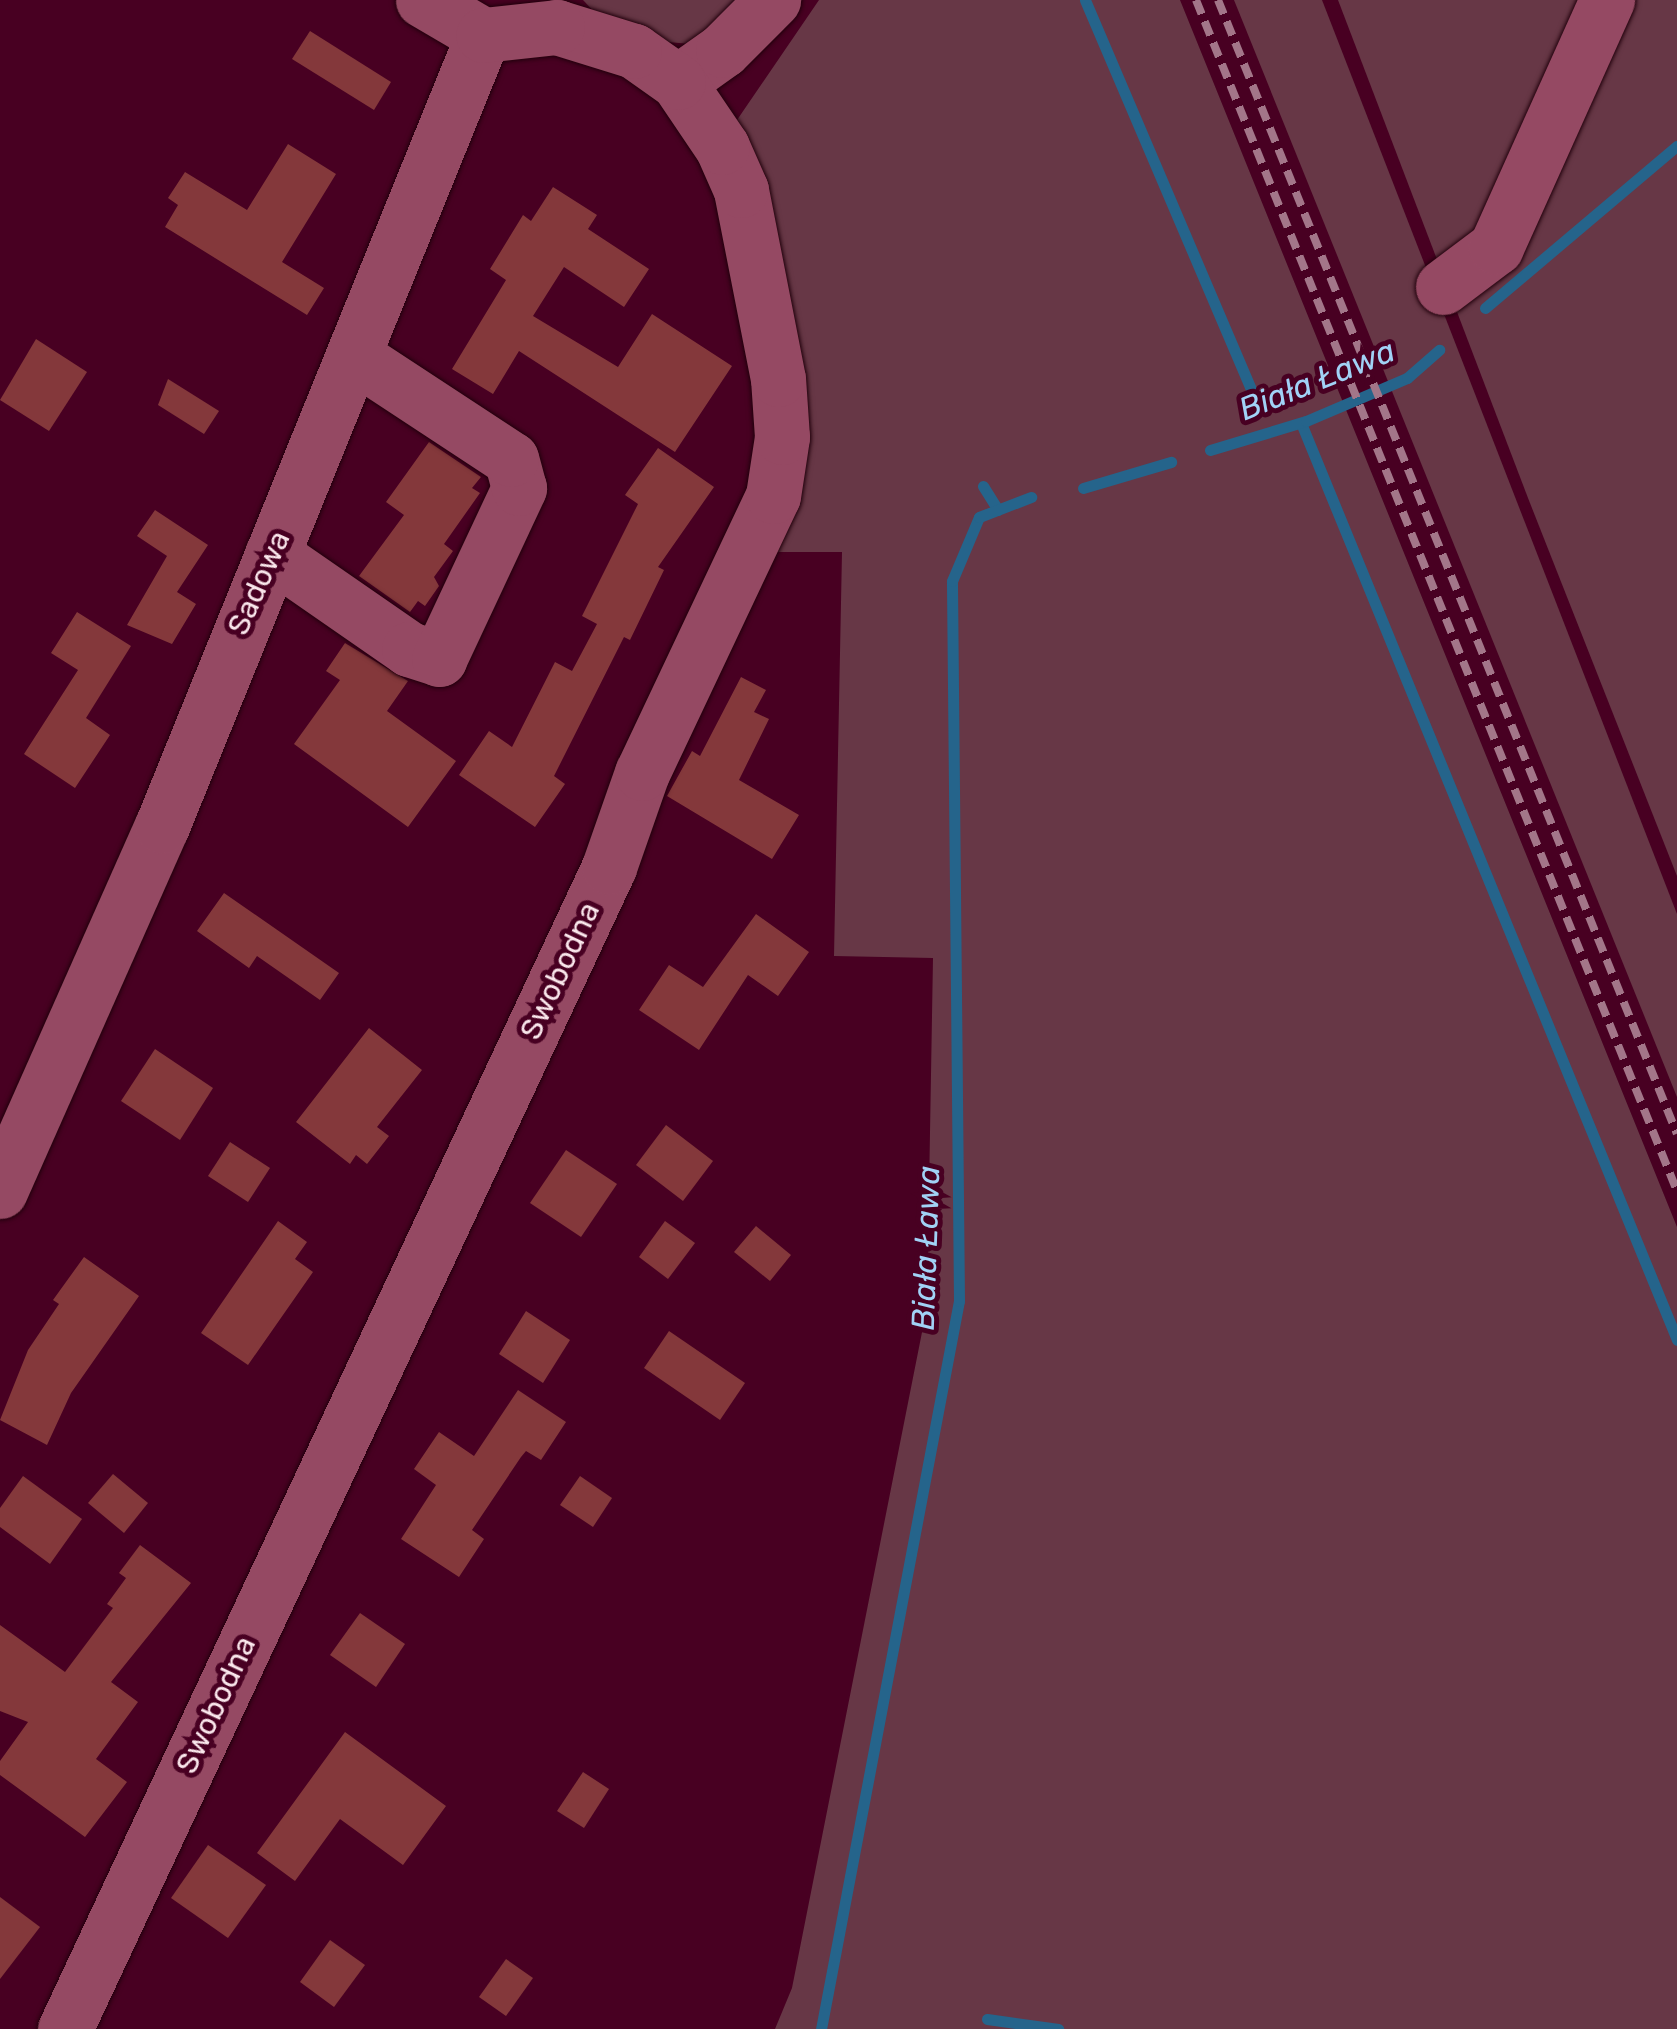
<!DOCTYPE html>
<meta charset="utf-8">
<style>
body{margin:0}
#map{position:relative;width:1677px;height:2029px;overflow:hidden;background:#480022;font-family:Rubik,sans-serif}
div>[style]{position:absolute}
.green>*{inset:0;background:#673746}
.stream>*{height:11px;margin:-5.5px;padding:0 5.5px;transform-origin:5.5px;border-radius:5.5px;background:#25648b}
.building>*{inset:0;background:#84383b}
.roads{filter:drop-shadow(0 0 2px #21010c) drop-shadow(0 0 2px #21010c)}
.minor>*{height:55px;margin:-27.5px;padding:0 27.5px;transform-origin:27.5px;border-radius:27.5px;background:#954963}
.rail>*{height:8px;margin-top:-4px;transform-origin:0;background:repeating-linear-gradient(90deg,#a37689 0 15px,transparent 0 23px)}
span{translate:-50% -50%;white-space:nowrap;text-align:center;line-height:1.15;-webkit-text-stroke:10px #480022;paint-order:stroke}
.street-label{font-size:30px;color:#fae7ec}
.water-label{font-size:32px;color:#a1d2f6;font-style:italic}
</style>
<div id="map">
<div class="green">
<i style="clip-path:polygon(583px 0,752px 0,702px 45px,656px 41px,596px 14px)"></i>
<i style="clip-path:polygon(819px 0,1180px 0,1677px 1227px,1677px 2029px,775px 2029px,792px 1988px,927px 1307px,933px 958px,834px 956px,842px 552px,777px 552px,755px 188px,737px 120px)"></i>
<i style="clip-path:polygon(1234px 0,1322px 0,1677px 914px,1677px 1097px)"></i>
<i style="clip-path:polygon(1338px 0,1677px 0,1677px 876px,1528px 498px)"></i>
</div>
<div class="stream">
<i style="left:1085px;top:0;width:424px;rotate:66.9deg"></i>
<i style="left:1485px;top:308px;width:251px;rotate:-40.2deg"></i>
<i style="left:1301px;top:423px;width:991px;rotate:67.7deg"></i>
<i style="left:1210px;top:450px;width:100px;rotate:-16.8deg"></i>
<i style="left:1306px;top:421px;width:110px;rotate:-23.1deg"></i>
<i style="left:1407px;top:378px;width:43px;rotate:-41.2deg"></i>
<i style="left:983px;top:486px;width:28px;rotate:58deg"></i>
<i style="left:1083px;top:488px;width:92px;rotate:-16.5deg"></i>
<i style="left:987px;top:2019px;width:72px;rotate:8deg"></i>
<i style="left:821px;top:2029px;width:741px;rotate:-79.27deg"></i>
<i style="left:959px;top:1301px;width:720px;rotate:-90.56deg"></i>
<i style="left:952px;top:581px;width:69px;rotate:-67.1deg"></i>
<i style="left:979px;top:517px;width:56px;rotate:-21deg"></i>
</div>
<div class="building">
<i style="clip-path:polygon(310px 31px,391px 82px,374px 110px,292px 59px)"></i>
<i style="clip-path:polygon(288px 144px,336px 174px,282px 262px,324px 288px,307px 315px,165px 227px,178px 205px,168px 198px,185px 172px,247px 210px)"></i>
<i style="clip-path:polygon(553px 187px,597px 215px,588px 229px,649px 269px,624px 307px,564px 267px,533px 316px,618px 367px,652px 314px,732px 366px,675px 452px,519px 351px,493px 394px,452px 369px,506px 280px,490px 269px,523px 215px,531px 221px)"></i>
<i style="clip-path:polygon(36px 339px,87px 372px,49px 431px,0 400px)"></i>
<i style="clip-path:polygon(168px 379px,219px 411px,204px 434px,158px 405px)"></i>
<i style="clip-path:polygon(429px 442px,481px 477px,472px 488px,480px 493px,444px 544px,453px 551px,434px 577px,439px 586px,425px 606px,418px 601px,410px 612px,359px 576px,404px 515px,386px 502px)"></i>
<i style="clip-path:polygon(658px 448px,714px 487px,658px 567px,664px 570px,630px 640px,624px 637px,554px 776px,565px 784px,535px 827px,459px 775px,489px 731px,512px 747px,555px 662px,572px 671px,597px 624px,582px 616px,638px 504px,625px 495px)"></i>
<i style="clip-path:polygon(155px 510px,208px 545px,177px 592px,196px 604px,172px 644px,127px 625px,167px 556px,137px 536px)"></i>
<i style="clip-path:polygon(77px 612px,131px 646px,86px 718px,110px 735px,75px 788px,24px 754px,78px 670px,51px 653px)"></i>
<i style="clip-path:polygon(345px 643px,408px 681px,387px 711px,456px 761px,408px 827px,294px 744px,340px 680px,326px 671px)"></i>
<i style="clip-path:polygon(741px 677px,766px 690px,754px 712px,769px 719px,739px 780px,799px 815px,772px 859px,667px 796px,692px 751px,700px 756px)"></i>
<i style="clip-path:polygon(224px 893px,339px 973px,320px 1000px,257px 956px,249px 968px,197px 931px)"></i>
<i style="clip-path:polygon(756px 914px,809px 952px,778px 996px,748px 975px,699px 1050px,639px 1010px,669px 965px,703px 987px)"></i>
<i style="clip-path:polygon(369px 1028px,422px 1070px,377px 1127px,389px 1136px,367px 1164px,356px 1155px,350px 1164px,296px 1122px)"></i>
<i style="clip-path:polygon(155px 1049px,213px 1088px,180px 1140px,121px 1101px)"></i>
<i style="clip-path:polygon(666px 1125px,713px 1161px,683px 1201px,636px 1165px)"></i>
<i style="clip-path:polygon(230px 1142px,270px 1168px,248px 1202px,208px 1176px)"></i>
<i style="clip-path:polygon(566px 1150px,617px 1184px,581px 1237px,530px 1203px)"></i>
<i style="clip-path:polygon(278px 1221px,307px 1242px,295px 1259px,313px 1272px,248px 1365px,201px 1333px)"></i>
<i style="clip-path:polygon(665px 1221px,695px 1243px,668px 1279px,639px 1257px)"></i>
<i style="clip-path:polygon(756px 1226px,791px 1255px,770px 1281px,734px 1252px)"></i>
<i style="clip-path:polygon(84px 1257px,139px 1296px,71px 1393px,47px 1445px,0 1420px,28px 1350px,59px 1304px,53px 1300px)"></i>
<i style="clip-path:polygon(526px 1311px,570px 1340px,543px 1383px,499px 1354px)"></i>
<i style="clip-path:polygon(669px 1331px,745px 1383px,720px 1420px,644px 1368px)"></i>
<i style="clip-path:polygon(518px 1390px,566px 1422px,541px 1460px,526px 1451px,521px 1457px,472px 1530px,484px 1539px,459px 1577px,401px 1539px,436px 1485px,414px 1469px,439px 1432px,474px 1456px)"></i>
<i style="clip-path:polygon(113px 1474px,148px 1503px,124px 1533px,88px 1503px)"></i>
<i style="clip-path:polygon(23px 1476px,82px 1519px,50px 1564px,0 1527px,0 1508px)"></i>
<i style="clip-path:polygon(580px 1476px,612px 1498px,593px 1527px,560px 1505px)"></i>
<i style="clip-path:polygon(140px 1545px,191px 1583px,111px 1682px,138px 1702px,96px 1759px,127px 1782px,85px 1837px,0 1775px,0 1761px,28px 1722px,0 1711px,0 1625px,65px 1672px,113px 1608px,107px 1604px,126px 1578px,119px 1573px)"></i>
<i style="clip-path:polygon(360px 1613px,405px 1644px,376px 1687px,330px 1655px)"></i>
<i style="clip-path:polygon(345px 1732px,446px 1806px,403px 1865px,340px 1819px,295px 1881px,257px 1853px)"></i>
<i style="clip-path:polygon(583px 1772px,609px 1789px,584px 1828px,557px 1811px)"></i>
<i style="clip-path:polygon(208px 1845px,266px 1885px,228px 1938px,171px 1898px)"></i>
<i style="clip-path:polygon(0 1897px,40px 1927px,0 1979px)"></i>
<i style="clip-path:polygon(330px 1940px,365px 1965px,334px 2007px,300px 1982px)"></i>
<i style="clip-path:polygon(506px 1959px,533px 1978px,506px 2016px,479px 1997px)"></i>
</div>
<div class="roads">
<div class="minor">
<i style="left:423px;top:0;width:69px;rotate:30.3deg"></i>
<i style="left:678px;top:82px;width:55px;rotate:-35.4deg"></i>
<i style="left:723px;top:50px;width:71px;rotate:-45deg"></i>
<i style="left:1443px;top:287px;width:66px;rotate:-37deg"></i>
<i style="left:1496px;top:247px;width:271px;rotate:-65.8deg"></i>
<i style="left:272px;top:554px;width:167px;rotate:34.7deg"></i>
<i style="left:409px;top:649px;width:32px;rotate:18deg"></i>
<i style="left:439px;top:659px;width:189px;rotate:-64.9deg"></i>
<i style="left:519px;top:488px;width:30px;rotate:-105deg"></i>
<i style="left:511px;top:459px;width:186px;rotate:-146.7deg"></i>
<i style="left:0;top:1191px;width:399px;rotate:-66.1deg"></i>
<i style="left:162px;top:826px;width:854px;rotate:-67.91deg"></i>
<i style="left:65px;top:2029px;width:1283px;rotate:-64.91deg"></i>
<i style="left:609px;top:867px;width:100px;rotate:-70.7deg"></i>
<i style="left:642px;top:773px;width:306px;rotate:-64.7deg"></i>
<i style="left:773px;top:496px;width:60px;rotate:-81.3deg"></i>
<i style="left:782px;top:437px;width:58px;rotate:-93.9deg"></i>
<i style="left:778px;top:379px;width:193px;rotate:-101.1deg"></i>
<i style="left:741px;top:190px;width:47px;rotate:-113.8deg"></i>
<i style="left:722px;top:147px;width:78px;rotate:-124.1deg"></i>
<i style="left:678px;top:82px;width:54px;rotate:-144.8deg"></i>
<i style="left:634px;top:51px;width:81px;rotate:-162.7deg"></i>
<i style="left:557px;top:27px;width:74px;rotate:173.8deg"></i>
</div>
</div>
<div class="rail">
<i style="left:1196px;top:0;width:1284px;rotate:68.01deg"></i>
<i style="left:1218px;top:0;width:1223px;rotate:67.96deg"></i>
</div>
<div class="street-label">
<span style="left:259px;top:583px;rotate:-66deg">Sadowa</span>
<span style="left:560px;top:971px;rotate:-65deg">Swobodna</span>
<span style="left:216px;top:1705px;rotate:-65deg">Swobodna</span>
</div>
<div class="water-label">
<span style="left:1317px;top:380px;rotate:-22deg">Biała Ława</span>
<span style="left:926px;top:1248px;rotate:-88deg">Biała Ława</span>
</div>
</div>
